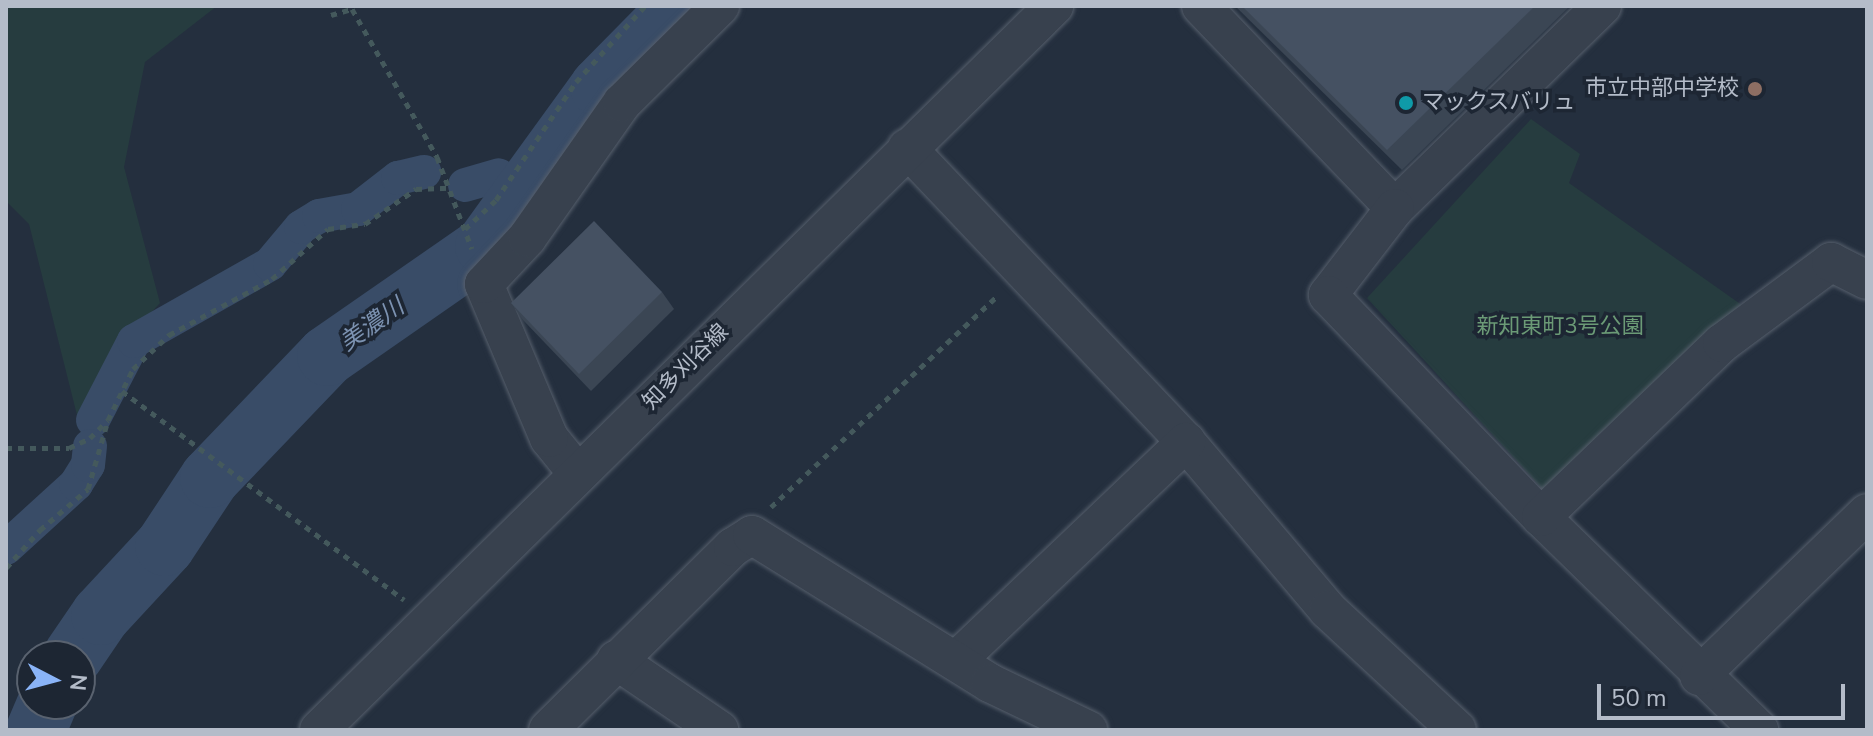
<!DOCTYPE html>
<meta charset="utf-8">
<style>
body{margin:0}
#map{position:relative;width:1873px;height:736px;overflow:hidden;background:#242f3e;font-family:"Nunito Sans","Noto Sans JP",sans-serif}
div>[style]{position:absolute}
.green>*{inset:0;background:#263c3f}
.canal>*{height:34px;margin:-17px;padding:0 17px;transform-origin:17px;border-radius:17px;background:#394c67}
.river>*{height:60px;margin:-30px;padding:0 30px;transform-origin:30px;border-radius:30px;background:#394c67}
.path>*{height:5px;margin-top:-2.5px;transform-origin:0;background:repeating-linear-gradient(90deg,#44595c 0 6px,transparent 0 12px)}
.roads{filter:drop-shadow(0 0 2px #565f6c) drop-shadow(0 0 2px #565f6c)}
.minor>*{height:38px;margin:-19px;padding:0 19px;transform-origin:19px;border-radius:19px;background:#38414e}
.wall>*{inset:0;background:#3b4654}
.building>*{inset:0;background:#455162}
.dots>*{width:22px;height:22px;translate:-50% -50%;box-sizing:border-box;border:4px solid #1d2633;border-radius:50%}
span{translate:-50% -50%;white-space:nowrap;text-align:center;line-height:1.15;-webkit-text-stroke:7px #1d2633;paint-order:stroke}
.poi-label{font-size:22px;color:#b4bcc9}
.right{translate:-100% -50%;text-align:right}
.left{translate:0 -50%;text-align:left}
.park-label{font-size:22px;color:#6b9a76}
.street-label{font-size:22px;color:#b4bcc9}
.water-label{font-size:24px;color:#7c92b1;font-style:italic}
.frame{position:absolute;inset:0;border:8px solid #b4bcc9;pointer-events:none}
.north{position:absolute;left:16px;top:640px;width:80px;height:80px;box-sizing:border-box;background:#1d2633;border:2px solid #59626f;border-radius:50%;rotate:96deg;font-size:22px;font-weight:700;line-height:32px;text-align:center;color:#b4bcc9}
.north::after{content:'';display:block;margin:auto;width:28px;height:36px;background:#8ab4f8;clip-path:polygon(50% 0,100% 100%,50% 72%,0 100%)}
.scale{position:absolute;left:1597px;top:684px;width:248px;height:36px;box-sizing:border-box;border:4px solid #b4bcc9;border-top:0;padding-left:10px;font-size:24px;line-height:28px;white-space:nowrap;color:#b4bcc9;-webkit-text-stroke:6px #1d2633;paint-order:stroke}
</style>
<div id="map">
<div class="green">
<i style="clip-path:polygon(6px 6px,217px 6px,145px 62px,124px 167px,160px 303px,111px 356px,79px 423px,29px 224px,6px 201px)"></i>
<i style="clip-path:polygon(1531px 119px,1580px 154px,1569px 183px,1746px 308px,1559px 507px,1367px 298px)"></i>
</div>
<div class="canal">
<i style="left:465px;top:185px;width:35px;rotate:-16deg"></i>
<i style="left:93px;top:420px;width:89px;rotate:-62.6deg"></i>
<i style="left:134px;top:341px;width:156px;rotate:-29.5deg"></i>
<i style="left:270px;top:264px;width:48px;rotate:-50deg"></i>
<i style="left:301px;top:227px;width:21px;rotate:-31deg"></i>
<i style="left:319px;top:216px;width:40px;rotate:-10deg"></i>
<i style="left:358px;top:209px;width:51px;rotate:-37.8deg"></i>
<i style="left:398px;top:178px;width:27px;rotate:-13deg"></i>
<i style="left:6px;top:548px;width:95px;rotate:-42.4deg"></i>
<i style="left:76px;top:484px;width:22px;rotate:-58deg"></i>
<i style="left:88px;top:465px;width:19px;rotate:-84deg"></i>
</div>
<div class="river">
<i style="left:73px;top:656px;width:50px;rotate:-55.7deg"></i>
<i style="left:101px;top:615px;width:94px;rotate:-47.2deg"></i>
<i style="left:165px;top:546px;width:82px;rotate:-56.5deg"></i>
<i style="left:210px;top:478px;width:169px;rotate:-46.2deg"></i>
<i style="left:327px;top:356px;width:193px;rotate:-34.8deg"></i>
<i style="left:485px;top:246px;width:196px;rotate:-54.1deg"></i>
<i style="left:600px;top:87px;width:114px;rotate:-45.4deg"></i>
<i style="left:36px;top:730px;width:28px;rotate:-67deg"></i>
</div>
<div class="path">
<i style="left:331px;top:15px;width:22px;rotate:-16deg"></i>
<i style="left:352px;top:9px;width:171px;rotate:60.1deg"></i>
<i style="left:437px;top:157px;width:98px;rotate:69.2deg"></i>
<i style="left:465px;top:229px;width:42px;rotate:-43.1deg"></i>
<i style="left:496px;top:200px;width:143px;rotate:-55.9deg"></i>
<i style="left:576px;top:82px;width:103px;rotate:-47.8deg"></i>
<i style="left:122px;top:391px;width:351px;rotate:36.5deg"></i>
<i style="left:6px;top:448px;width:63px"></i>
<i style="left:69px;top:448px;width:23px;rotate:-25deg"></i>
<i style="left:90px;top:438px;width:25px;rotate:-45deg"></i>
<i style="left:108px;top:420px;width:57px;rotate:-63.9deg"></i>
<i style="left:133px;top:369px;width:50px;rotate:-43.4deg"></i>
<i style="left:169px;top:335px;width:117px;rotate:-28.5deg"></i>
<i style="left:272px;top:279px;width:75px;rotate:-41.8deg"></i>
<i style="left:328px;top:229px;width:37px;rotate:-8deg"></i>
<i style="left:365px;top:224px;width:62px;rotate:-34.5deg"></i>
<i style="left:416px;top:189px;width:33px;rotate:-2deg"></i>
<i style="left:771px;top:507px;width:311px;rotate:-43deg"></i>
<i style="left:6px;top:568px;width:51px;rotate:-48.2deg"></i>
<i style="left:40px;top:530px;width:63px;rotate:-40.5deg"></i>
<i style="left:88px;top:489px;width:72px;rotate:-73.8deg"></i>
</div>
<div class="roads">
<div class="minor">
<i style="left:1201px;top:6px;width:280px;rotate:46.2deg"></i>
<i style="left:1602px;top:6px;width:289px;rotate:135.7deg"></i>
<i style="left:1395px;top:208px;width:110px;rotate:127.6deg"></i>
<i style="left:1328px;top:295px;width:308px;rotate:46.2deg"></i>
<i style="left:1541px;top:517px;width:305px;rotate:44.3deg"></i>
<i style="left:907px;top:148px;width:405px;rotate:46.5deg"></i>
<i style="left:1186px;top:442px;width:220px;rotate:49.8deg"></i>
<i style="left:1328px;top:610px;width:176px;rotate:42.9deg"></i>
<i style="left:578px;top:474px;width:46px;rotate:-128.9deg"></i>
<i style="left:549px;top:438px;width:167px;rotate:-112.9deg"></i>
<i style="left:484px;top:284px;width:63px;rotate:-46.9deg"></i>
<i style="left:527px;top:238px;width:165px;rotate:-54.9deg"></i>
<i style="left:622px;top:103px;width:138px;rotate:-44.7deg"></i>
<i style="left:1541px;top:517px;width:251px;rotate:-43.9deg"></i>
<i style="left:1722px;top:343px;width:136px;rotate:-36.6deg"></i>
<i style="left:1831px;top:262px;width:40px;rotate:26.6deg"></i>
<i style="left:616px;top:660px;width:125px;rotate:34.2deg"></i>
<i style="left:956px;top:661px;width:318px;rotate:-43.6deg"></i>
<i style="left:1699px;top:676px;width:234px;rotate:-44.1deg"></i>
<i style="left:319px;top:730px;width:1032px;rotate:-44.57deg"></i>
<i style="left:548px;top:730px;width:260px;rotate:-44.7deg"></i>
<i style="left:733px;top:547px;width:22px;rotate:-32deg"></i>
<i style="left:752px;top:535px;width:280px;rotate:31.9deg"></i>
<i style="left:990px;top:683px;width:109px;rotate:25.6deg"></i>
</div>
</div>
<div class="wall">
<i style="clip-path:polygon(1235px 6px,1570px 6px,1402px 170px)"></i>
<i style="clip-path:polygon(662px 292px,674px 309px,591px 391px,523px 320px,511px 303px)"></i>
</div>
<div class="building">
<i style="clip-path:polygon(1242px 6px,1535px 6px,1387px 150px)"></i>
<i style="clip-path:polygon(594px 221px,662px 292px,579px 374px,511px 303px)"></i>
</div>
<div class="dots">
<i style="left:1755px;top:89px;background:#8d6e63"></i>
<i style="left:1406px;top:103px;background:#0f9aa8"></i>
</div>
<div class="poi-label">
<span class="right" style="left:1739px;top:89px">市立中部中学校</span>
<span class="left" style="left:1422px;top:103px">マックスバリュ</span>
</div>
<div class="park-label">
<span style="left:1560px;top:327px">新知東町3号公園</span>
</div>
<div class="street-label">
<span style="left:686px;top:367px;rotate:-45deg">知多刈谷線</span>
</div>
<div class="water-label">
<span style="left:372px;top:325px;rotate:-35deg">美濃川</span>
</div>
<div class="frame"></div>
<div class="north">N</div>
<div class="scale">50 m</div>
</div>
